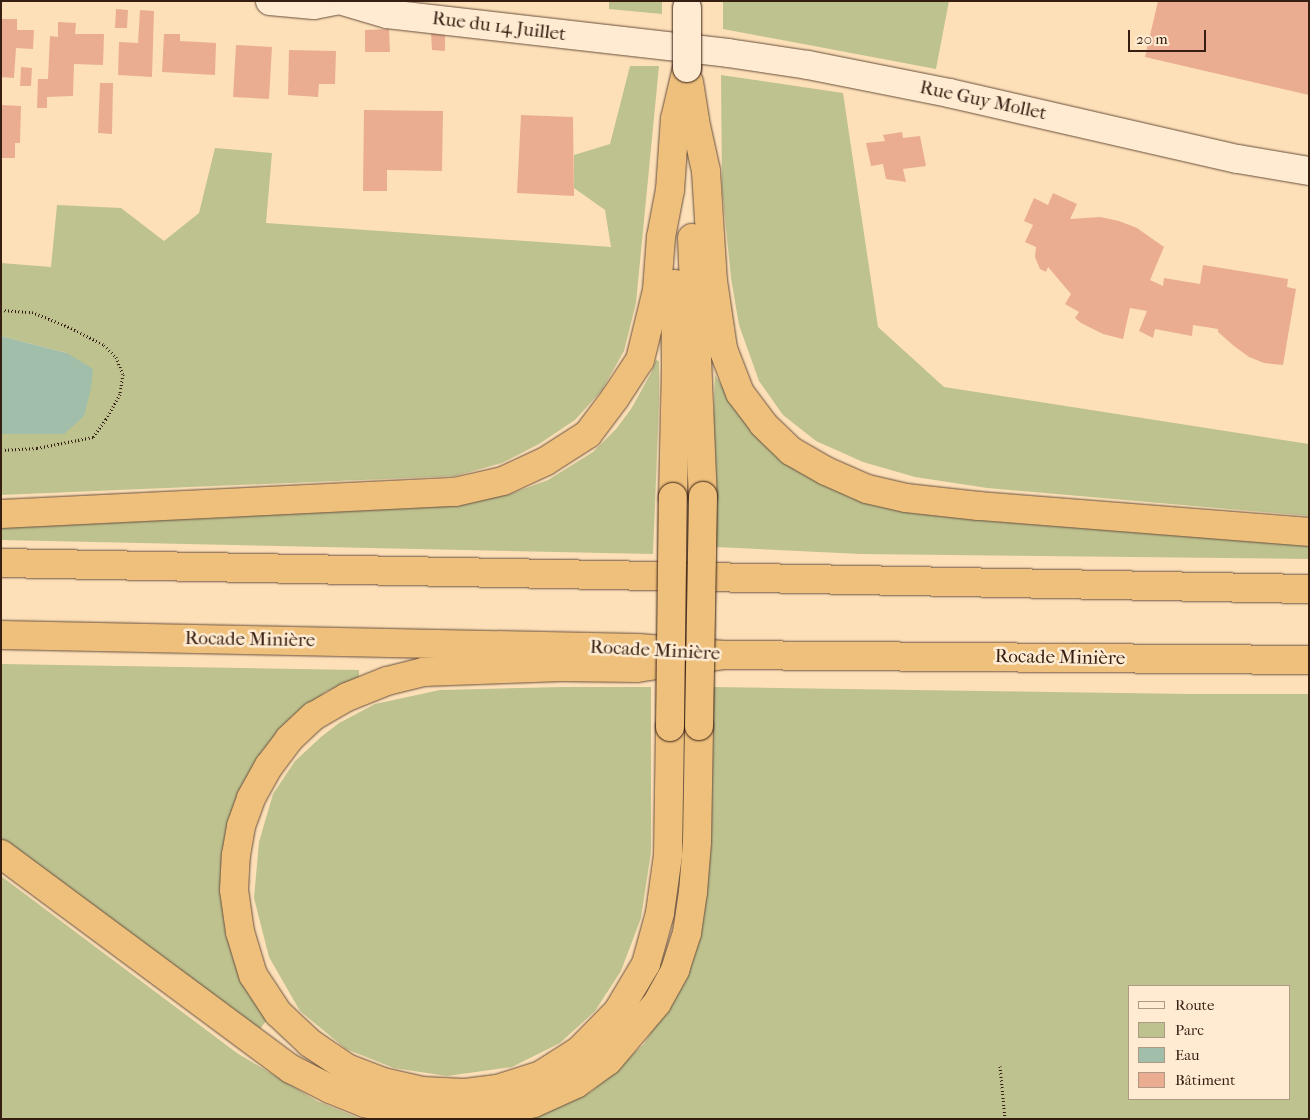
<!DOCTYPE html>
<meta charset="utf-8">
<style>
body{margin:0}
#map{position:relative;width:1310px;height:1120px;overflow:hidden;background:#fde0b8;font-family:"IM FELL French Canon",serif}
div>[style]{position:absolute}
.green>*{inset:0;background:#bec28f}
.water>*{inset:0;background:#a1beaa}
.building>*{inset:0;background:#eaad92}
.path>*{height:3px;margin-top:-1.5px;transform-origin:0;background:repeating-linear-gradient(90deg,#371e13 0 1px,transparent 0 3.5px)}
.roads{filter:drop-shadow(0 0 1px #684e3c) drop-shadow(0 0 1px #684e3c)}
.minor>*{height:28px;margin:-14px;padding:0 14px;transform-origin:14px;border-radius:14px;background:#feebd1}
.motorway>*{height:28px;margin:-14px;padding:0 14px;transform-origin:14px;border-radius:14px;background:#eec07c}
.bridges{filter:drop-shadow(0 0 1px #371e13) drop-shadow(0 0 1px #371e13)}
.secondary-bridge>*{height:28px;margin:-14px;padding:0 14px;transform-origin:14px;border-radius:14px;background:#feebd1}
.motorway-bridge>*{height:28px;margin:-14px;padding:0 14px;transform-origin:14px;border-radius:14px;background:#eec07c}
span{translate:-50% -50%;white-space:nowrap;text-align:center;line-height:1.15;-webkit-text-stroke:5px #feebd1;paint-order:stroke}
.street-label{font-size:19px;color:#371e13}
.frame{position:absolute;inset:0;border:2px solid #371e13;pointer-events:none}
.legend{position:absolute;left:1128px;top:985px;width:162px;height:115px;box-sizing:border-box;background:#feebd1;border:1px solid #ae9985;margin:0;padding:6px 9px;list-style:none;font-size:15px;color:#371e13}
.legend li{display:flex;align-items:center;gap:10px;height:25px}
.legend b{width:25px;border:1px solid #ae9985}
.scale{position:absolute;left:1128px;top:30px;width:78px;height:22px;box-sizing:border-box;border:2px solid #371e13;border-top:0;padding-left:6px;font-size:15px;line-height:18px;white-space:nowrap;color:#371e13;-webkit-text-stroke:4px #feebd1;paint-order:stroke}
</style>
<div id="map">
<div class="green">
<i style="clip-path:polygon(609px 1px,662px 1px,662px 14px,609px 9px)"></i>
<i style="clip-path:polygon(723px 1px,949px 1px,936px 69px,723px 29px)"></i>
<i style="clip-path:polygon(630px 66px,659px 66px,636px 303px,624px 351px,602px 390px,575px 420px,539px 444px,502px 463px,455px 476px,1px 495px,1px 434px,64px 434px,67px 353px,1px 336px,1px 263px,51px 267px,57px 205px,121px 208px,164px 241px,199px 213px,215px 148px,272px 153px,266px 223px,611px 247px,605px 210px,574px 188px,574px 155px,610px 144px)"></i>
<i style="clip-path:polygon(721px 75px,843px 93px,878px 327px,944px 387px,1309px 444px,1309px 516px,987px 488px,915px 477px,863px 462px,816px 441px,783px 415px,759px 381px,739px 325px,731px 278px,722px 188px)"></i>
<i style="clip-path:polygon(656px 360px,659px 361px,659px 405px,653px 554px,1px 540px,1px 522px,448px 504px,510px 494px,548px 480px,593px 452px,616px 429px,631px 409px,651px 373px)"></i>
<i style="clip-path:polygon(715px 375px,737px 410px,763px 444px,796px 469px,851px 498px,899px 509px,1309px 543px,1309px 559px,860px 554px,715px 547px,713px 437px)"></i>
<i style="clip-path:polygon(1px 664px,359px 670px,359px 677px,325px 692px,276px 734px,227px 857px,269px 1017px,257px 1033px,1px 844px)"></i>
<i style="clip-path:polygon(564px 687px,651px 687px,651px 852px,641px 918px,621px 971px,595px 1011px,560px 1043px,512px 1067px,447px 1076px,394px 1068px,346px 1049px,300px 1011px,269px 957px,254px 898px,259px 842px,273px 794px,295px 761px,321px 737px,339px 723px,375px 704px,440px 690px)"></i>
<i style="clip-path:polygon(evenodd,712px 687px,1191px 694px,1309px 694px,1309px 1119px,529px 1119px,591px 1092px,644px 1044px,679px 986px,712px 687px,1129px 986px,1289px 986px,1289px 1099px,1129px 1099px,1129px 986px)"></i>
<i style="clip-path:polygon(1px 876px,237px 1053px,317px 1101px,361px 1119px,1px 1119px)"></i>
</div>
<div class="water">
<i style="clip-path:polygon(1px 336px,67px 353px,93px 369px,91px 389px,84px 416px,64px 434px,1px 434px)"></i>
</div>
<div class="building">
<i style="clip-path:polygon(1158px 1px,1309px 1px,1309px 95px,1145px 57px)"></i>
<i style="clip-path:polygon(116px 9px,128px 10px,127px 28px,115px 28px)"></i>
<i style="clip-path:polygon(140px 10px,154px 11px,152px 77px,118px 75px,119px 42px,138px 43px)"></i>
<i style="clip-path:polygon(1px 19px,17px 19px,17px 30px,34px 30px,33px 49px,16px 48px,14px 78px,1px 77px)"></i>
<i style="clip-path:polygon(58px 22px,76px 23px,75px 34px,104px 34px,103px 65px,74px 64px,73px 96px,47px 97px,47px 108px,37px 108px,38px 79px,48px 79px,50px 36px,58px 37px)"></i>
<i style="clip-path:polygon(389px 29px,390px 52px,365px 52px,365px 30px)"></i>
<i style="clip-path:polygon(431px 33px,445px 35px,445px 51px,432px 50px)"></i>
<i style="clip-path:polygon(164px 34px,180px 34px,180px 41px,216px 43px,215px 75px,162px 72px)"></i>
<i style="clip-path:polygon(236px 45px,272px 47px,269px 99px,233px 97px)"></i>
<i style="clip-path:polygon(289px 50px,336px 51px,335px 84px,319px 84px,318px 97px,288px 95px)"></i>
<i style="clip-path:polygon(21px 67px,32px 68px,31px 86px,20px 86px)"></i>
<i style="clip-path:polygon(100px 83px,113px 83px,112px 134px,98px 133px)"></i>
<i style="clip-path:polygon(2px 105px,21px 106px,20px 143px,15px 143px,15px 158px,1px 158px)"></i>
<i style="clip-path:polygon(364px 110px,443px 111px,442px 171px,387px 170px,387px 191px,363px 191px)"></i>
<i style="clip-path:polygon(521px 115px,573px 117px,574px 196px,517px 193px)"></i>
<i style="clip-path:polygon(902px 132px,903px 138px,920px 136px,926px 166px,903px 169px,906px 182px,886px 179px,883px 164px,871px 166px,866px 143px,885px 141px,883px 135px)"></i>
<i style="clip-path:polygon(1053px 193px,1077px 204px,1070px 219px,1100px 217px,1119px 221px,1137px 228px,1164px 247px,1150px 280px,1163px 286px,1164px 278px,1200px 284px,1203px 265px,1288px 279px,1287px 287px,1296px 289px,1283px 365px,1264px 363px,1249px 357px,1234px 346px,1218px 332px,1218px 329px,1193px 325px,1192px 336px,1155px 329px,1153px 338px,1139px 331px,1147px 311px,1130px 308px,1123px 339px,1103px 334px,1081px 323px,1075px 318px,1079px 312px,1065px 304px,1071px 294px,1048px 267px,1046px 272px,1040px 269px,1035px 257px,1036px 247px,1025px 242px,1033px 225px,1024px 221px,1034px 198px,1048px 205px)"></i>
</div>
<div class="path">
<i style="left:1px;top:310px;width:31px;rotate:4deg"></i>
<i style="left:32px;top:312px;width:42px;rotate:22.3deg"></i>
<i style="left:71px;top:328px;width:37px;rotate:27deg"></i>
<i style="left:104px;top:345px;width:17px;rotate:45deg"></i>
<i style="left:116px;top:357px;width:18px;rotate:68deg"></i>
<i style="left:123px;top:374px;width:20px;rotate:99deg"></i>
<i style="left:120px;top:394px;width:29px;rotate:119deg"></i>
<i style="left:106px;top:419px;width:22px;rotate:126deg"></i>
<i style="left:93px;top:437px;width:57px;rotate:168.9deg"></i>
<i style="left:37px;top:448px;width:36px;rotate:177deg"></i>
<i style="left:1000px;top:1066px;width:53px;rotate:84.6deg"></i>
</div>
<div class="roads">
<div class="minor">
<i style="left:270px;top:1px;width:44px;rotate:5.2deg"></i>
<i style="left:314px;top:5px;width:21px;rotate:-11deg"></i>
<i style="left:343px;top:1px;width:46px;rotate:16.5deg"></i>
<i style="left:387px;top:14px;width:343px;rotate:6.5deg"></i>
<i style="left:728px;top:53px;width:81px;rotate:8.5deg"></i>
<i style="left:808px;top:65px;width:144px;rotate:11.2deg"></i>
<i style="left:949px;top:93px;width:296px;rotate:12.9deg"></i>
<i style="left:1238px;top:159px;width:72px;rotate:9.6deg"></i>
</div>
<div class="motorway">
<i style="left:689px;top:82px;width:39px;rotate:81deg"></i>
<i style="left:695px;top:121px;width:51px;rotate:77.6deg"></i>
<i style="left:706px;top:171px;width:110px;rotate:86.4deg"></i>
<i style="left:713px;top:281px;width:69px;rotate:81.6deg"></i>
<i style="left:723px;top:349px;width:47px;rotate:68.9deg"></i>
<i style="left:740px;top:393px;width:39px;rotate:53deg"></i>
<i style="left:763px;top:424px;width:39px;rotate:44deg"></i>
<i style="left:791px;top:451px;width:40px;rotate:29.7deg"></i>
<i style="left:826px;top:471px;width:45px;rotate:23.7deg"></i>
<i style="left:867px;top:489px;width:40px;rotate:13deg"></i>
<i style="left:906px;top:498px;width:73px;rotate:6.3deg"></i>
<i style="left:979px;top:506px;width:331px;rotate:4.5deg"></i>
<i style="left:692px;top:238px;width:258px;rotate:87.6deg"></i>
<i style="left:673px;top:497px;width:134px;rotate:-88.7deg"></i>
<i style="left:676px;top:363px;width:79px;rotate:-90.7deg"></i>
<i style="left:1px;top:514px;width:455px;rotate:-2.8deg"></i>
<i style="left:455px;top:492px;width:49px;rotate:-12.9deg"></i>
<i style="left:503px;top:481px;width:47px;rotate:-24.9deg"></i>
<i style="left:546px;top:461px;width:50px;rotate:-32.7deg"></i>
<i style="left:588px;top:434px;width:45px;rotate:-53.1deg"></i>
<i style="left:615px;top:398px;width:45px;rotate:-56.7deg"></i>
<i style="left:640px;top:360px;width:72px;rotate:-76.3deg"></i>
<i style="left:657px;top:290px;width:53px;rotate:-85.7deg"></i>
<i style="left:661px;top:237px;width:48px;rotate:-79.2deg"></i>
<i style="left:670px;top:190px;width:71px;rotate:-86deg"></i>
<i style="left:675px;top:119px;width:52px;rotate:-76.8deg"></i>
<i style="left:1px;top:563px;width:1308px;rotate:1.14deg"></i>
<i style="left:1px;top:635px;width:637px;rotate:1.17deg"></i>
<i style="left:638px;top:648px;width:86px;rotate:4.7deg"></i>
<i style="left:724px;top:655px;width:585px;rotate:0.49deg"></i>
<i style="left:670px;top:727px;width:128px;rotate:90.9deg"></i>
<i style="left:668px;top:855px;width:59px;rotate:97.9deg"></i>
<i style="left:660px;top:913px;width:53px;rotate:105.4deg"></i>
<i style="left:646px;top:964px;width:55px;rotate:120.8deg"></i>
<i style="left:618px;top:1011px;width:54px;rotate:134.3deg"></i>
<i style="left:580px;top:1050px;width:46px;rotate:147.3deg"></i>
<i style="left:541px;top:1075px;width:46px;rotate:162.3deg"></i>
<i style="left:497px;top:1089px;width:32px;rotate:173deg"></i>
<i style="left:465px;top:1093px;width:43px;rotate:-177.3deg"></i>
<i style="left:422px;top:1091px;width:37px;rotate:-167deg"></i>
<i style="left:386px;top:1083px;width:42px;rotate:-159deg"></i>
<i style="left:347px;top:1068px;width:45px;rotate:-146deg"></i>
<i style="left:310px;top:1043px;width:44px;rotate:-136.8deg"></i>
<i style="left:278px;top:1013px;width:45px;rotate:-123.3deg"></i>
<i style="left:253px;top:975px;width:45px;rotate:-106.8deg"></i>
<i style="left:240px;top:932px;width:42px;rotate:-98.1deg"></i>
<i style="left:234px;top:890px;width:35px;rotate:-87deg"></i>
<i style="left:236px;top:855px;width:29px;rotate:-80deg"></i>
<i style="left:241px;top:826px;width:30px;rotate:-70deg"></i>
<i style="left:251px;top:798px;width:37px;rotate:-61deg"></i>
<i style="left:269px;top:766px;width:34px;rotate:-53deg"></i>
<i style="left:289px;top:739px;width:34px;rotate:-43deg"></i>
<i style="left:314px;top:716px;width:38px;rotate:-30deg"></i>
<i style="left:347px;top:697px;width:43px;rotate:-21.8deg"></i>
<i style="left:387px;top:681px;width:37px;rotate:-14deg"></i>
<i style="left:423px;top:672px;width:138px;rotate:-2.1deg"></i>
<i style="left:561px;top:667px;width:76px;rotate:0.8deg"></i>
<i style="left:637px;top:668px;width:88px;rotate:-8.5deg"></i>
<i style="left:1px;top:854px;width:361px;rotate:36.6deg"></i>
<i style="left:291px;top:1069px;width:44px;rotate:27.1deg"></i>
<i style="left:330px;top:1089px;width:38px;rotate:22deg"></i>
<i style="left:365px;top:1103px;width:40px;rotate:13deg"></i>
<i style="left:404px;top:1112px;width:45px;rotate:6.3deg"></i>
<i style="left:449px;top:1117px;width:42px;rotate:-4.1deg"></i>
<i style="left:491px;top:1114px;width:44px;rotate:-14.3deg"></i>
<i style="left:534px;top:1103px;width:46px;rotate:-24.3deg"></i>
<i style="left:576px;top:1084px;width:39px;rotate:-36deg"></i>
<i style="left:608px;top:1061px;width:76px;rotate:-49.8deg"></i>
<i style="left:657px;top:1003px;width:38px;rotate:-61deg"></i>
<i style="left:675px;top:970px;width:39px;rotate:-72deg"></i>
<i style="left:687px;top:933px;width:41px;rotate:-81.7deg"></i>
<i style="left:693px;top:892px;width:50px;rotate:-85.4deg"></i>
<i style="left:697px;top:842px;width:116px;rotate:-89deg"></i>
</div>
</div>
<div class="bridges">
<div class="secondary-bridge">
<i style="left:687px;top:68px;width:60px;rotate:-90deg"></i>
</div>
<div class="motorway-bridge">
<i style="left:699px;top:726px;width:230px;rotate:-89deg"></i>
<i style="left:670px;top:727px;width:230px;rotate:-89.3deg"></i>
</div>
</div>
<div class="street-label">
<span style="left:499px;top:27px;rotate:7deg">Rue du 14 Juillet</span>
<span style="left:983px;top:101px;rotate:12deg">Rue Guy Mollet</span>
<span style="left:250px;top:640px;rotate:1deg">Rocade Minière</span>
<span style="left:655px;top:651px;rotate:3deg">Rocade Minière</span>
<span style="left:1060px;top:658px;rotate:1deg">Rocade Minière</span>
</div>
<div class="frame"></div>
<ul class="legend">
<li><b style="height:6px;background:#feebd1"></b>Route</li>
<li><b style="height:14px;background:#bec28f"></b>Parc</li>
<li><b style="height:14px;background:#a1beaa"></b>Eau</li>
<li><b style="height:14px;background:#eaad92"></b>Bâtiment</li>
</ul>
<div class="scale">20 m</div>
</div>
